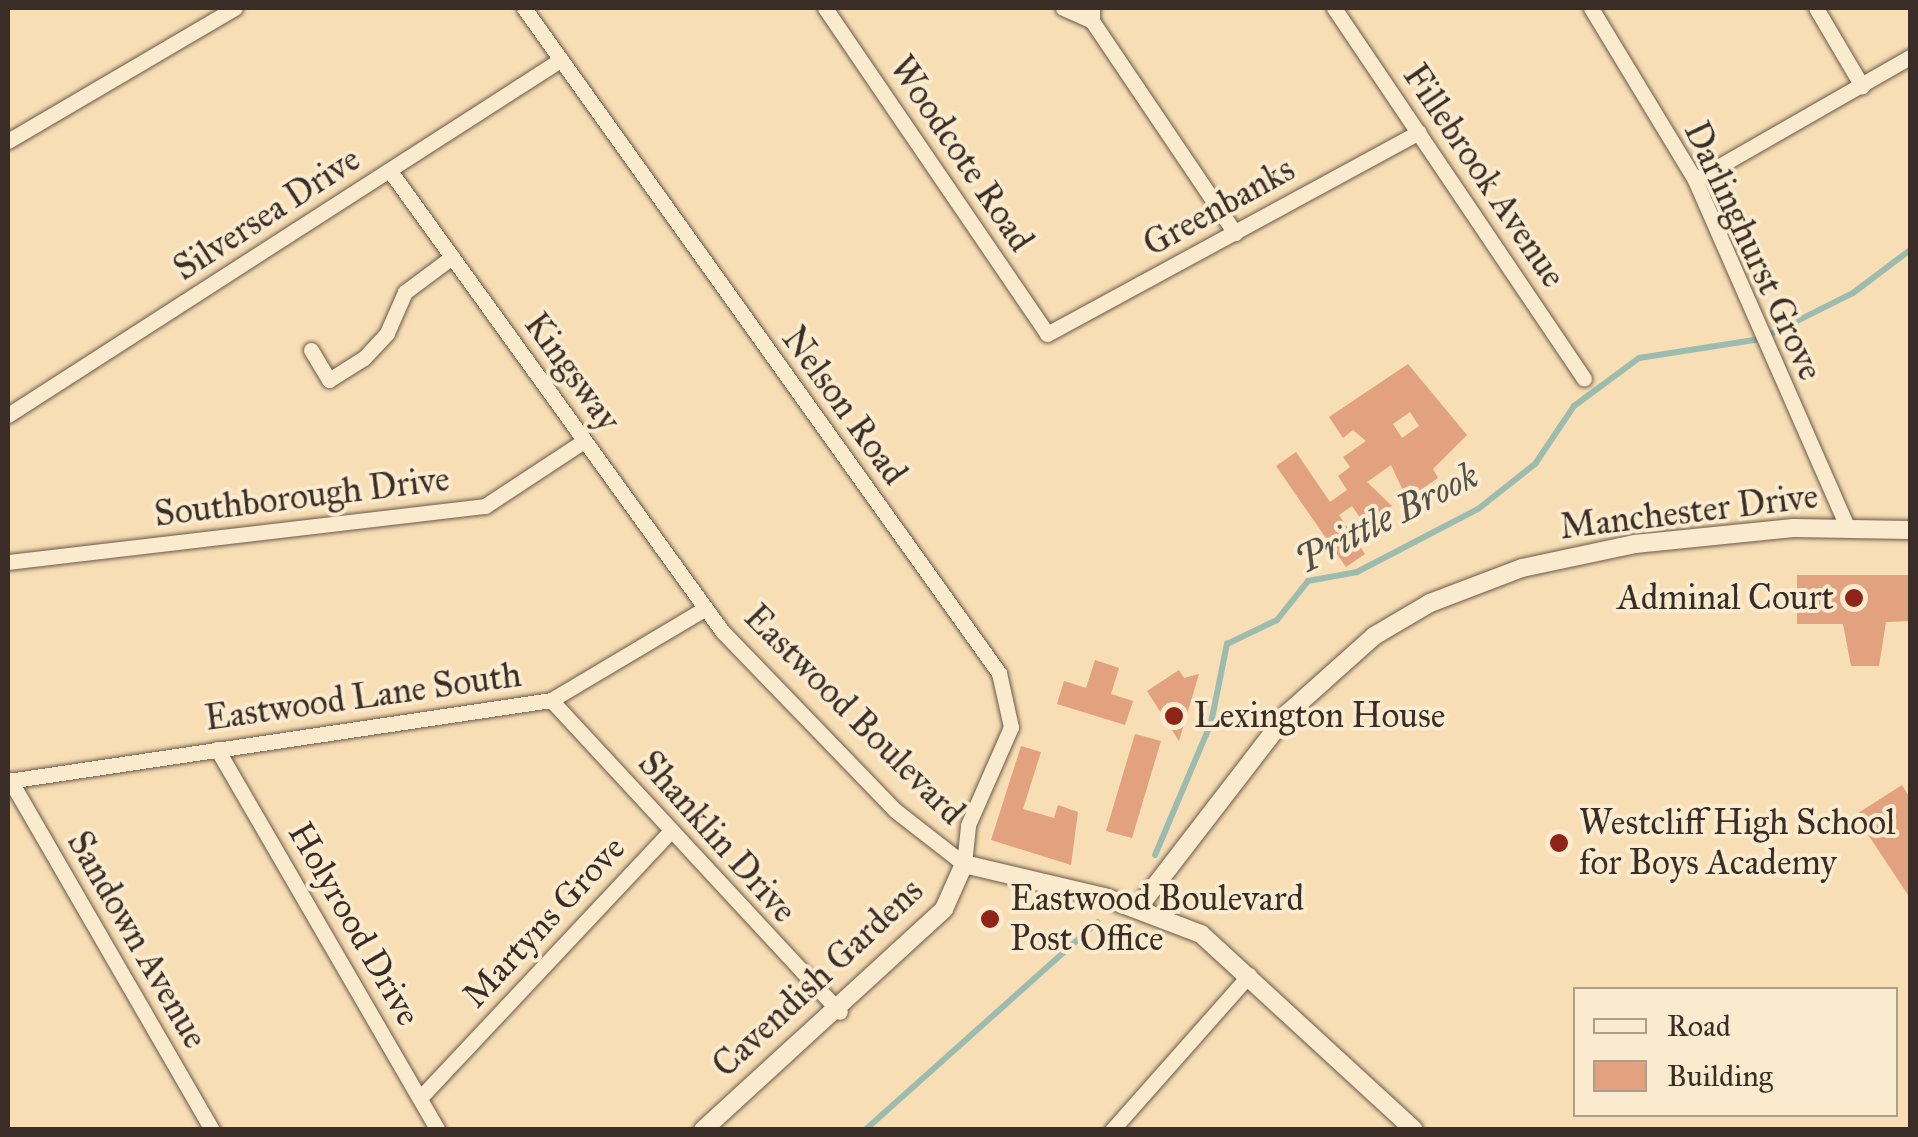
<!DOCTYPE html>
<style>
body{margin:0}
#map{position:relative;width:1918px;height:1137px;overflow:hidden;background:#f8deb4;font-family:"IM FELL Great Primer",serif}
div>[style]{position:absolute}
.stream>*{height:6px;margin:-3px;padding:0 3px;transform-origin:3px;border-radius:3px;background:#9dbcb0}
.building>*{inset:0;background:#e2a17f}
.roads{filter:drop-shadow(0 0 2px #6a594a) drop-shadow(0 0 2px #6a594a)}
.minor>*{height:15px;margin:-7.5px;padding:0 7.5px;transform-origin:7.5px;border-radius:7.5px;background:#faeace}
.tertiary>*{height:18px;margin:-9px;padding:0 9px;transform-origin:9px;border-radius:9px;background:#faeace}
.dots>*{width:28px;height:28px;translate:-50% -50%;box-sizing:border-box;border:5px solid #faeace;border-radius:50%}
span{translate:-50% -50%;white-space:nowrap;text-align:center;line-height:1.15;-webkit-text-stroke:8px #faeace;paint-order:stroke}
.street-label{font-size:35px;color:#3a2d27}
.poi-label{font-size:35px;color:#3a2d27}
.right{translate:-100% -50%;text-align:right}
.left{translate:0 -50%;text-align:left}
.water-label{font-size:38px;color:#535149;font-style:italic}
.frame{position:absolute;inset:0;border:10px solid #3a2d27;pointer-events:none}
.legend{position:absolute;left:1573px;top:987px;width:325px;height:130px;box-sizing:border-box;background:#faeace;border:2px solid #ad9e8b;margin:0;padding:12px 18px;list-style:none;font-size:30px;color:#3a2d27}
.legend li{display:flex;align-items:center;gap:20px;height:50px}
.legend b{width:50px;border:2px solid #ad9e8b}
</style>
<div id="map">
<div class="stream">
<i style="left:1155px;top:855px;width:143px;rotate:-67deg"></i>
<i style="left:1211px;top:723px;width:81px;rotate:-78.6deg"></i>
<i style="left:1227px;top:644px;width:55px;rotate:-25.6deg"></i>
<i style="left:1277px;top:620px;width:50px;rotate:-51.5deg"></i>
<i style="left:1308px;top:581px;width:50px;rotate:-10.4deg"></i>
<i style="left:1357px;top:572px;width:136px;rotate:-27.5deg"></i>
<i style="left:1478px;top:509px;width:73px;rotate:-38.3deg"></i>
<i style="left:1535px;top:464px;width:70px;rotate:-56.1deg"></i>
<i style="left:1574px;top:406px;width:81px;rotate:-36.4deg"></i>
<i style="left:1639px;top:358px;width:123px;rotate:-8.9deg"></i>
<i style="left:1761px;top:339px;width:103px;rotate:-26.6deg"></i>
<i style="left:1853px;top:293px;width:71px;rotate:-37deg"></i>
<i style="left:865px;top:1130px;width:312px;rotate:-41.8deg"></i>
</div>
<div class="building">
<i style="clip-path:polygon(evenodd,1408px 364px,1467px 435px,1433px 469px,1438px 478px,1407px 499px,1391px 465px,1367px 482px,1392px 506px,1365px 525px,1352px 506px,1339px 515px,1365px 554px,1346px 567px,1276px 466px,1296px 452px,1330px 502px,1347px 490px,1338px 476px,1350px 467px,1343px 457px,1366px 441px,1353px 430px,1343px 438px,1329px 417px,1408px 364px,1410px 412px,1419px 426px,1402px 438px,1393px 424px,1410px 412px)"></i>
<i style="clip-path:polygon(1797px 575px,1910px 575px,1910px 621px,1886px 622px,1879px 666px,1851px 666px,1843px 624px,1797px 624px)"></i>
<i style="clip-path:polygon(1095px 660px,1119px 668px,1111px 694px,1133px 701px,1125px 725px,1057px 704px,1064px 681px,1086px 688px)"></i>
<i style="clip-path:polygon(1179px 670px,1184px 678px,1199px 674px,1179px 741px,1147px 691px)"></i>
<i style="clip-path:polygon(1135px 734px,1161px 741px,1132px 838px,1106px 831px)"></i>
<i style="clip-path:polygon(1021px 746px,1041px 752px,1023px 809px,1054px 818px,1058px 805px,1078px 812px,1071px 865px,991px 840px)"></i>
<i style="clip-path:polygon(1902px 785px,1910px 798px,1910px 898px,1855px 815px)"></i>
</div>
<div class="roads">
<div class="minor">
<i style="left:825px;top:8px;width:394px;rotate:55.7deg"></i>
<i style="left:1047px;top:334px;width:423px;rotate:-28.5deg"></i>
<i style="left:1063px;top:8px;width:32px;rotate:24deg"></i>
<i style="left:1092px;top:21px;width:13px;rotate:-90deg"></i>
<i style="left:1334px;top:8px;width:447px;rotate:56deg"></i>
<i style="left:1591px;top:8px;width:201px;rotate:58.8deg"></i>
<i style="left:1695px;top:180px;width:379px;rotate:66.3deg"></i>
<i style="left:1816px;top:8px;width:91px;rotate:59.5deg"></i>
<i style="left:1092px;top:21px;width:256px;rotate:56deg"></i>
<i style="left:8px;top:141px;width:263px;rotate:-30.4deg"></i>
<i style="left:390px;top:171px;width:567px;rotate:54.18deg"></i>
<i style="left:722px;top:631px;width:250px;rotate:46deg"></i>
<i style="left:896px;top:811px;width:86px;rotate:37.9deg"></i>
<i style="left:964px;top:864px;width:39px;rotate:-84deg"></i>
<i style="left:968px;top:825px;width:107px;rotate:-66.3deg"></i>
<i style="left:1011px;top:727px;width:55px;rotate:-102.5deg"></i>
<i style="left:999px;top:673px;width:817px;rotate:-125.54deg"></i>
<i style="left:1695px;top:180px;width:248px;rotate:-29.8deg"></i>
<i style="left:311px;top:350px;width:35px;rotate:59deg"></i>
<i style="left:329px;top:380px;width:41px;rotate:-32.2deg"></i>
<i style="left:364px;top:358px;width:34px;rotate:-47deg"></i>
<i style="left:387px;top:333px;width:45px;rotate:-66.3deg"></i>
<i style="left:405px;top:292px;width:59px;rotate:-36.7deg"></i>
<i style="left:8px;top:415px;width:653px;rotate:-32.74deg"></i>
<i style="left:8px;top:562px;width:480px;rotate:-6.7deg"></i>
<i style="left:485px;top:506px;width:118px;rotate:-33.3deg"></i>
<i style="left:551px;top:700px;width:425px;rotate:47.2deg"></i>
<i style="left:217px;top:749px;width:440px;rotate:59.9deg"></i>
<i style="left:10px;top:780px;width:404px;rotate:60deg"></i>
<i style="left:8px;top:781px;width:549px;rotate:-8.48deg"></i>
<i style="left:551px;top:700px;width:178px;rotate:-30.7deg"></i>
<i style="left:420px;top:1098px;width:366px;rotate:-46.8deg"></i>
<i style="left:1112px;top:1130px;width:207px;rotate:-48.5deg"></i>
</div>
<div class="tertiary">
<i style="left:1138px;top:908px;width:246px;rotate:-52.4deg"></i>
<i style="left:1288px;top:713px;width:115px;rotate:-41.8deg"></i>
<i style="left:1374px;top:636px;width:65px;rotate:-30.5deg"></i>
<i style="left:1430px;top:603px;width:98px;rotate:-20.8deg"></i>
<i style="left:1522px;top:568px;width:116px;rotate:-12deg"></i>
<i style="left:1635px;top:544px;width:159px;rotate:-5.8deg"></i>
<i style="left:1793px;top:528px;width:117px;rotate:1deg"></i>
<i style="left:703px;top:1130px;width:327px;rotate:-42.5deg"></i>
<i style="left:944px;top:909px;width:49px;rotate:-66deg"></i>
<i style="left:964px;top:864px;width:144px;rotate:13.3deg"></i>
<i style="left:1104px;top:897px;width:104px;rotate:20.9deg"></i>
<i style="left:1201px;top:934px;width:289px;rotate:42.6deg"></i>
</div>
</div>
<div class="dots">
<i style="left:1854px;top:598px;background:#8f2418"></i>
<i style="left:1174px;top:716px;background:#8f2418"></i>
<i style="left:1559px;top:843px;background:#8f2418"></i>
<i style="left:990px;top:919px;background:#8f2418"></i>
</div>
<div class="street-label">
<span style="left:961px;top:154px;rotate:56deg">Woodcote Road</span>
<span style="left:1484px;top:176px;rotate:56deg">Fillebrook Avenue</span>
<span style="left:1219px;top:207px;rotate:-29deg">Greenbanks</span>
<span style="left:267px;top:214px;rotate:-33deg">Silversea Drive</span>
<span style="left:1753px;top:251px;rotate:65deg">Darlinghurst Grove</span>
<span style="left:572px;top:372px;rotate:54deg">Kingsway</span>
<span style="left:844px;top:406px;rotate:54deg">Nelson Road</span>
<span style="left:302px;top:497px;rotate:-7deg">Southborough Drive</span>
<span style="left:1689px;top:512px;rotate:-7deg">Manchester Drive</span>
<span style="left:363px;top:697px;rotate:-8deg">Eastwood Lane South</span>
<span style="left:854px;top:715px;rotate:45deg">Eastwood Boulevard</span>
<span style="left:717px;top:837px;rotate:48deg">Shanklin Drive</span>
<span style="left:544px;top:922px;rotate:-47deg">Martyns Grove</span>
<span style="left:354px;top:924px;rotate:60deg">Holyrood Drive</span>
<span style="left:137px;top:940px;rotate:60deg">Sandown Avenue</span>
<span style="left:818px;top:978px;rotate:-43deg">Cavendish Gardens</span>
</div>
<div class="poi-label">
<span class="right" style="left:1834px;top:598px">Adminal Court</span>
<span class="left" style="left:1194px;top:716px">Lexington House</span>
<span class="left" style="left:1579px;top:843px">Westcliff High School<br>for Boys Academy</span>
<span class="left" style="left:1010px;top:919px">Eastwood Boulevard<br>Post Office</span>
</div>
<div class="water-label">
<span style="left:1387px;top:518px;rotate:-27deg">Prittle Brook</span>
</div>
<div class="frame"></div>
<ul class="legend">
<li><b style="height:12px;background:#faeace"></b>Road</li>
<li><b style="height:28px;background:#e2a17f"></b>Building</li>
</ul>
</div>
